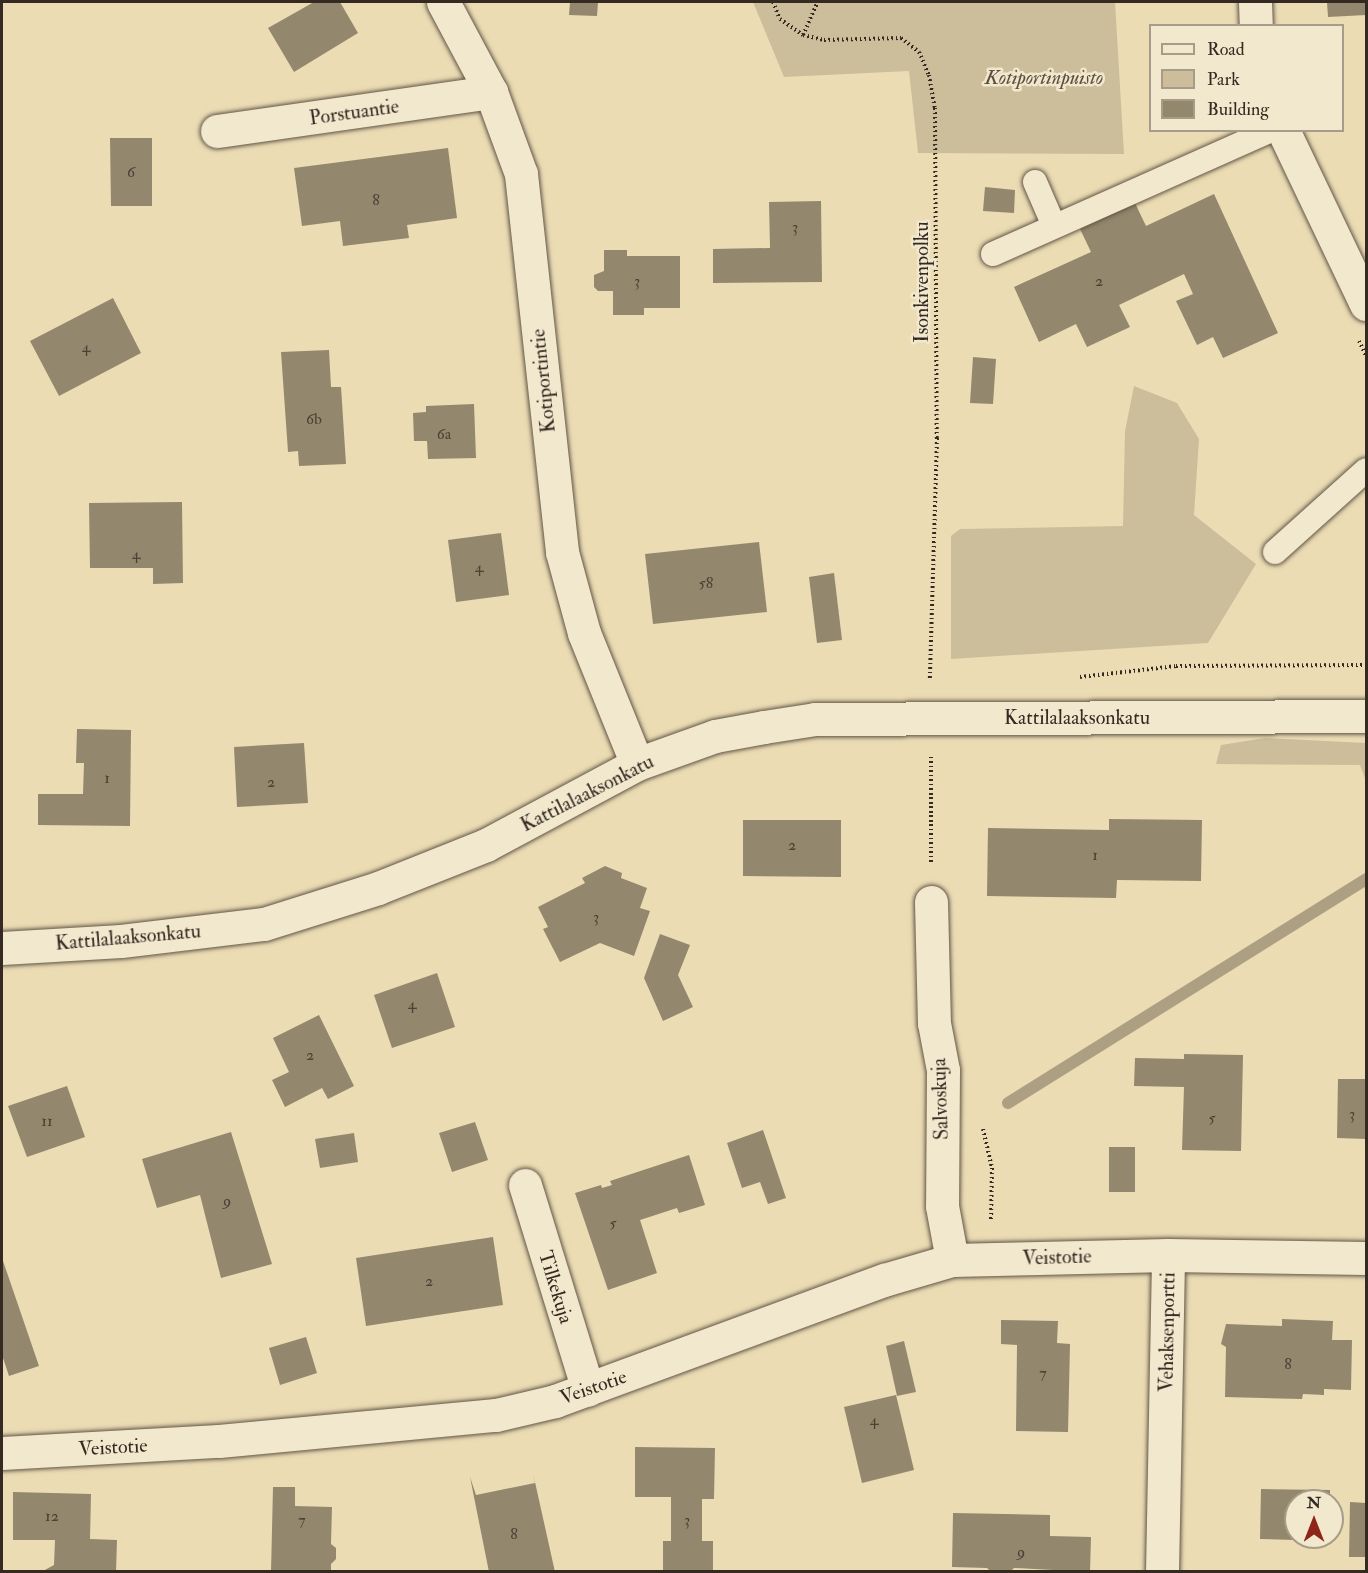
<!DOCTYPE html>
<style>
body{margin:0}
#map{position:relative;width:1368px;height:1573px;overflow:hidden;background:#ebdcb4;font-family:"IM FELL Double Pica",serif}
div>[style]{position:absolute}
.green>*{inset:0;background:#ccbe9b}
.stream>*{height:12px;margin:-6px;padding:0 6px;transform-origin:6px;border-radius:6px;background:#ad9f82}
.building>*{inset:0;background:#93876e}
.path>*{height:4px;margin-top:-2px;transform-origin:0;background:repeating-linear-gradient(90deg,#342a22 0 1.5px,transparent 0 4.5px)}
.roads{filter:drop-shadow(0 0 2px #625646) drop-shadow(0 0 2px #625646)}
.lane>*{height:24px;margin:-12px;padding:0 12px;transform-origin:12px;border-radius:12px;background:#f2e8ce}
.street>*{height:33px;margin:-16.5px;padding:0 16.5px;transform-origin:16.5px;border-radius:16.5px;background:#f2e8ce}
.secondary>*{height:33px;margin:-16.5px;padding:0 16.5px;transform-origin:16.5px;border-radius:16.5px;background:#f2e8ce}
span{translate:-50% -50%;white-space:nowrap;text-align:center;line-height:1.15;-webkit-text-stroke:5px #f2e8ce;paint-order:stroke}
.number-label{font-size:16px;color:#4c4135}
.number-label span{-webkit-text-stroke-width:0}
.park-label{font-size:20px;color:#5a4f40;font-style:italic}
.street-label{font-size:20px;color:#342a22}
.frame{position:absolute;inset:0;border:3px solid #342a22;pointer-events:none}
.legend{position:absolute;left:1149px;top:24px;width:195px;height:108px;box-sizing:border-box;background:#f2e8ce;border:2px solid #a69c89;margin:0;padding:8px 10px;list-style:none;font-size:18px;color:#342a22}
.legend li{display:flex;align-items:center;gap:12px;height:30px}
.legend b{width:30px;border:2px solid #a69c89}
.north{position:absolute;left:1284px;top:1489px;width:60px;height:60px;box-sizing:border-box;background:#f2e8ce;border:2px solid #a69c89;border-radius:50%;rotate:0deg;font-size:16px;font-weight:700;line-height:24px;text-align:center;color:#342a22}
.north::after{content:'';display:block;margin:auto;width:21px;height:27px;background:#8f2418;clip-path:polygon(50% 0,100% 100%,50% 72%,0 100%)}
</style>
<div id="map">
<div class="green">
<i style="clip-path:polygon(753px 2px,1115px 2px,1124px 154px,918px 153px,909px 71px,784px 77px)"></i>
<i style="clip-path:polygon(1134px 386px,1177px 403px,1199px 439px,1194px 515px,1256px 564px,1208px 643px,951px 659px,951px 536px,960px 529px,1123px 526px,1125px 431px)"></i>
<i style="clip-path:polygon(1265px 738px,1366px 743px,1366px 781px,1360px 765px,1216px 764px,1221px 745px)"></i>
</div>
<div class="stream">
<i style="left:1008px;top:1103px;width:422px;rotate:-32deg"></i>
</div>
<div class="building">
<i style="clip-path:polygon(314px 2px,340px 2px,358px 33px,294px 72px,268px 28px)"></i>
<i style="clip-path:polygon(570px 2px,598px 2px,597px 16px,569px 15px)"></i>
<i style="clip-path:polygon(1327px 2px,1366px 2px,1366px 15px,1328px 17px)"></i>
<i style="clip-path:polygon(110px 138px,152px 138px,152px 206px,111px 206px)"></i>
<i style="clip-path:polygon(448px 148px,457px 218px,407px 225px,409px 238px,343px 246px,340px 221px,302px 226px,294px 168px)"></i>
<i style="clip-path:polygon(985px 187px,1015px 190px,1014px 213px,983px 211px)"></i>
<i style="clip-path:polygon(1214px 194px,1278px 333px,1223px 358px,1213px 337px,1197px 345px,1176px 301px,1193px 294px,1184px 274px,1119px 305px,1130px 327px,1087px 347px,1076px 324px,1039px 342px,1014px 287px,1091px 252px,1080px 229px,1135px 203px,1146px 226px)"></i>
<i style="clip-path:polygon(821px 201px,822px 282px,713px 283px,713px 249px,770px 248px,769px 202px)"></i>
<i style="clip-path:polygon(604px 250px,627px 250px,627px 256px,680px 256px,680px 308px,644px 308px,644px 315px,613px 315px,613px 291px,598px 291px,594px 287px,594px 275px,604px 271px)"></i>
<i style="clip-path:polygon(113px 298px,141px 353px,59px 396px,30px 341px)"></i>
<i style="clip-path:polygon(329px 350px,331px 387px,341px 387px,346px 464px,299px 466px,298px 451px,288px 452px,281px 352px)"></i>
<i style="clip-path:polygon(973px 357px,996px 359px,993px 404px,970px 403px)"></i>
<i style="clip-path:polygon(474px 404px,476px 458px,428px 459px,427px 441px,414px 441px,413px 413px,426px 412px,426px 406px)"></i>
<i style="clip-path:polygon(182px 502px,183px 583px,153px 584px,153px 568px,90px 568px,89px 503px)"></i>
<i style="clip-path:polygon(501px 533px,509px 595px,456px 602px,448px 540px)"></i>
<i style="clip-path:polygon(759px 542px,767px 612px,653px 624px,645px 554px)"></i>
<i style="clip-path:polygon(834px 573px,842px 640px,817px 643px,809px 577px)"></i>
<i style="clip-path:polygon(77px 729px,131px 730px,130px 826px,38px 825px,38px 794px,83px 794px,84px 763px,76px 763px)"></i>
<i style="clip-path:polygon(304px 743px,308px 803px,237px 807px,234px 747px)"></i>
<i style="clip-path:polygon(1109px 819px,1202px 820px,1201px 881px,1117px 880px,1116px 898px,987px 896px,988px 828px,1109px 830px)"></i>
<i style="clip-path:polygon(743px 820px,841px 820px,841px 877px,743px 876px)"></i>
<i style="clip-path:polygon(605px 866px,622px 873px,621px 878px,647px 888px,640px 908px,650px 911px,634px 956px,600px 943px,560px 962px,543px 929px,548px 927px,538px 907px,585px 883px,582px 878px)"></i>
<i style="clip-path:polygon(660px 934px,690px 945px,678px 975px,693px 1007px,663px 1021px,644px 978px)"></i>
<i style="clip-path:polygon(437px 973px,455px 1027px,392px 1048px,374px 995px)"></i>
<i style="clip-path:polygon(319px 1015px,354px 1086px,328px 1099px,322px 1088px,285px 1107px,272px 1080px,289px 1072px,273px 1038px)"></i>
<i style="clip-path:polygon(1184px 1054px,1243px 1055px,1241px 1151px,1182px 1150px,1184px 1087px,1134px 1086px,1135px 1058px,1184px 1059px)"></i>
<i style="clip-path:polygon(1338px 1079px,1366px 1079px,1366px 1139px,1337px 1138px)"></i>
<i style="clip-path:polygon(67px 1086px,85px 1137px,27px 1157px,8px 1106px)"></i>
<i style="clip-path:polygon(475px 1122px,488px 1160px,452px 1172px,439px 1133px)"></i>
<i style="clip-path:polygon(763px 1130px,786px 1198px,768px 1204px,760px 1182px,742px 1188px,727px 1143px)"></i>
<i style="clip-path:polygon(231px 1132px,272px 1264px,221px 1278px,200px 1195px,157px 1208px,142px 1159px)"></i>
<i style="clip-path:polygon(354px 1133px,358px 1162px,320px 1168px,315px 1139px)"></i>
<i style="clip-path:polygon(1109px 1147px,1135px 1147px,1135px 1192px,1109px 1192px)"></i>
<i style="clip-path:polygon(689px 1155px,705px 1205px,679px 1213px,677px 1208px,640px 1220px,657px 1273px,608px 1290px,575px 1193px,601px 1185px,602px 1188px,612px 1185px,610px 1181px)"></i>
<i style="clip-path:polygon(493px 1237px,503px 1305px,366px 1326px,356px 1258px)"></i>
<i style="clip-path:polygon(2px 1258px,39px 1366px,9px 1376px,2px 1355px)"></i>
<i style="clip-path:polygon(1282px 1319px,1333px 1321px,1332px 1340px,1352px 1340px,1351px 1390px,1324px 1389px,1324px 1395px,1303px 1394px,1302px 1399px,1225px 1397px,1226px 1347px,1221px 1344px,1226px 1324px,1282px 1326px)"></i>
<i style="clip-path:polygon(1001px 1320px,1058px 1321px,1057px 1343px,1070px 1344px,1068px 1432px,1016px 1431px,1017px 1345px,1001px 1344px)"></i>
<i style="clip-path:polygon(306px 1337px,317px 1373px,280px 1385px,269px 1348px)"></i>
<i style="clip-path:polygon(904px 1341px,916px 1392px,897px 1396px,886px 1346px)"></i>
<i style="clip-path:polygon(896px 1395px,914px 1470px,862px 1483px,844px 1407px)"></i>
<i style="clip-path:polygon(635px 1447px,715px 1448px,714px 1499px,702px 1499px,702px 1541px,713px 1541px,713px 1572px,663px 1572px,663px 1541px,671px 1541px,671px 1497px,635px 1497px)"></i>
<i style="clip-path:polygon(533px 1473px,555px 1572px,489px 1572px,470px 1477px,476px 1495px,535px 1483px)"></i>
<i style="clip-path:polygon(273px 1487px,295px 1487px,295px 1506px,332px 1507px,331px 1544px,336px 1548px,336px 1559px,331px 1564px,331px 1572px,271px 1572px)"></i>
<i style="clip-path:polygon(1261px 1489px,1330px 1490px,1330px 1501px,1296px 1501px,1296px 1537px,1330px 1537px,1330px 1541px,1260px 1539px)"></i>
<i style="clip-path:polygon(13px 1492px,91px 1494px,90px 1539px,117px 1540px,116px 1572px,41px 1572px,54px 1565px,55px 1540px,13px 1540px)"></i>
<i style="clip-path:polygon(1350px 1502px,1366px 1503px,1366px 1557px,1349px 1557px)"></i>
<i style="clip-path:polygon(953px 1513px,1050px 1515px,1050px 1536px,1091px 1537px,1090px 1572px,1014px 1568px,1010px 1572px,991px 1572px,987px 1568px,952px 1567px)"></i>
</div>
<div class="path">
<i style="left:773px;top:2px;width:18px;rotate:68deg"></i>
<i style="left:780px;top:19px;width:28px;rotate:35deg"></i>
<i style="left:803px;top:35px;width:22px;rotate:13deg"></i>
<i style="left:824px;top:40px;width:77px;rotate:-1.5deg"></i>
<i style="left:901px;top:38px;width:23px;rotate:38deg"></i>
<i style="left:919px;top:52px;width:25px;rotate:67deg"></i>
<i style="left:929px;top:75px;width:34px;rotate:80deg"></i>
<i style="left:935px;top:108px;width:330px;rotate:89.7deg"></i>
<i style="left:937px;top:438px;width:243px;rotate:91.7deg"></i>
<i style="left:803px;top:35px;width:36px;rotate:-66deg"></i>
<i style="left:1359px;top:341px;width:17px;rotate:65deg"></i>
<i style="left:1080px;top:677px;width:97px;rotate:-6.5deg"></i>
<i style="left:1176px;top:666px;width:190px;rotate:-0.3deg"></i>
<i style="left:931px;top:757px;width:107px;rotate:90deg"></i>
<i style="left:983px;top:1129px;width:40px;rotate:77deg"></i>
<i style="left:992px;top:1168px;width:54px;rotate:91.1deg"></i>
</div>
<div class="roads">
<div class="lane">
<i style="left:1035px;top:182px;width:48px;rotate:66.6deg"></i>
<i style="left:993px;top:254px;width:304px;rotate:-24deg"></i>
<i style="left:1275px;top:552px;width:122px;rotate:-42deg"></i>
</div>
<div class="street">
<i style="left:443px;top:2px;width:102px;rotate:61.9deg"></i>
<i style="left:491px;top:92px;width:87px;rotate:69.9deg"></i>
<i style="left:521px;top:174px;width:380px;rotate:83.8deg"></i>
<i style="left:562px;top:552px;width:84px;rotate:74.8deg"></i>
<i style="left:584px;top:633px;width:141px;rotate:68deg"></i>
<i style="left:1255px;top:2px;width:24px;rotate:88deg"></i>
<i style="left:1283px;top:130px;width:193px;rotate:64.5deg"></i>
<i style="left:217px;top:131px;width:277px;rotate:-8.1deg"></i>
<i style="left:931px;top:902px;width:121px;rotate:88.6deg"></i>
<i style="left:934px;top:1023px;width:48px;rotate:79.2deg"></i>
<i style="left:943px;top:1070px;width:136px;rotate:90.4deg"></i>
<i style="left:942px;top:1206px;width:55px;rotate:79.5deg"></i>
<i style="left:525px;top:1185px;width:214px;rotate:72.9deg"></i>
<i style="left:2px;top:1453px;width:217px;rotate:-3.2deg"></i>
<i style="left:219px;top:1441px;width:278px;rotate:-5.4deg"></i>
<i style="left:496px;top:1415px;width:61px;rotate:-13.3deg"></i>
<i style="left:555px;top:1401px;width:351px;rotate:-20.2deg"></i>
<i style="left:884px;top:1280px;width:71px;rotate:-16.4deg"></i>
<i style="left:952px;top:1260px;width:216px;rotate:-1.3deg"></i>
<i style="left:1162px;top:1572px;width:317px;rotate:-88.9deg"></i>
<i style="left:1168px;top:1255px;width:198px;rotate:0.9deg"></i>
</div>
<div class="secondary">
<i style="left:2px;top:948px;width:119px;rotate:-3.4deg"></i>
<i style="left:121px;top:941px;width:144px;rotate:-6.8deg"></i>
<i style="left:264px;top:924px;width:120px;rotate:-17.5deg"></i>
<i style="left:378px;top:888px;width:116px;rotate:-21.7deg"></i>
<i style="left:486px;top:845px;width:171px;rotate:-28.2deg"></i>
<i style="left:637px;top:764px;width:83px;rotate:-19.7deg"></i>
<i style="left:715px;top:736px;width:50px;rotate:-10.4deg"></i>
<i style="left:764px;top:727px;width:52px;rotate:-8.9deg"></i>
<i style="left:815px;top:719px;width:551px;rotate:-0.31deg"></i>
</div>
</div>
<div class="number-label">
<span style="left:131px;top:172px">6</span>
<span style="left:376px;top:200px">8</span>
<span style="left:795px;top:227px">3</span>
<span style="left:637px;top:281px">3</span>
<span style="left:1099px;top:281px">2</span>
<span style="left:86px;top:347px">4</span>
<span style="left:314px;top:419px">6b</span>
<span style="left:444px;top:434px">6a</span>
<span style="left:136px;top:554px">4</span>
<span style="left:479px;top:567px">4</span>
<span style="left:706px;top:583px">58</span>
<span style="left:107px;top:778px">1</span>
<span style="left:271px;top:782px">2</span>
<span style="left:792px;top:845px">2</span>
<span style="left:1095px;top:855px">1</span>
<span style="left:596px;top:917px">3</span>
<span style="left:412px;top:1004px">4</span>
<span style="left:310px;top:1055px">2</span>
<span style="left:1352px;top:1114px">3</span>
<span style="left:1212px;top:1118px">5</span>
<span style="left:47px;top:1121px">11</span>
<span style="left:227px;top:1201px">9</span>
<span style="left:613px;top:1223px">5</span>
<span style="left:429px;top:1281px">2</span>
<span style="left:1288px;top:1364px">8</span>
<span style="left:1043px;top:1373px">7</span>
<span style="left:874px;top:1420px">4</span>
<span style="left:52px;top:1516px">12</span>
<span style="left:302px;top:1520px">7</span>
<span style="left:687px;top:1520px">3</span>
<span style="left:514px;top:1534px">8</span>
<span style="left:1021px;top:1552px">9</span>
</div>
<div class="park-label">
<span style="left:1044px;top:77px">Kotiportinpuisto</span>
</div>
<div class="street-label">
<span style="left:354px;top:112px;rotate:-8deg">Porstuantie</span>
<span style="left:921px;top:282px;rotate:-90deg">Isonkivenpolku</span>
<span style="left:543px;top:381px;rotate:-96deg">Kotiportintie</span>
<span style="left:1077px;top:717px">Kattilalaaksonkatu</span>
<span style="left:587px;top:793px;rotate:-27deg">Kattilalaaksonkatu</span>
<span style="left:128px;top:937px;rotate:-5deg">Kattilalaaksonkatu</span>
<span style="left:940px;top:1099px;rotate:-92deg">Salvoskuja</span>
<span style="left:1057px;top:1257px;rotate:-2deg">Veistotie</span>
<span style="left:556px;top:1287px;rotate:73deg">Tilkekuja</span>
<span style="left:1167px;top:1332px;rotate:-89deg">Vehaksenportti</span>
<span style="left:593px;top:1387px;rotate:-19deg">Veistotie</span>
<span style="left:113px;top:1447px;rotate:-3deg">Veistotie</span>
</div>
<div class="frame"></div>
<ul class="legend">
<li><b style="height:8px;background:#f2e8ce"></b>Road</li>
<li><b style="height:16px;background:#ccbe9b"></b>Park</li>
<li><b style="height:16px;background:#93876e"></b>Building</li>
</ul>
<div class="north">N</div>
</div>
